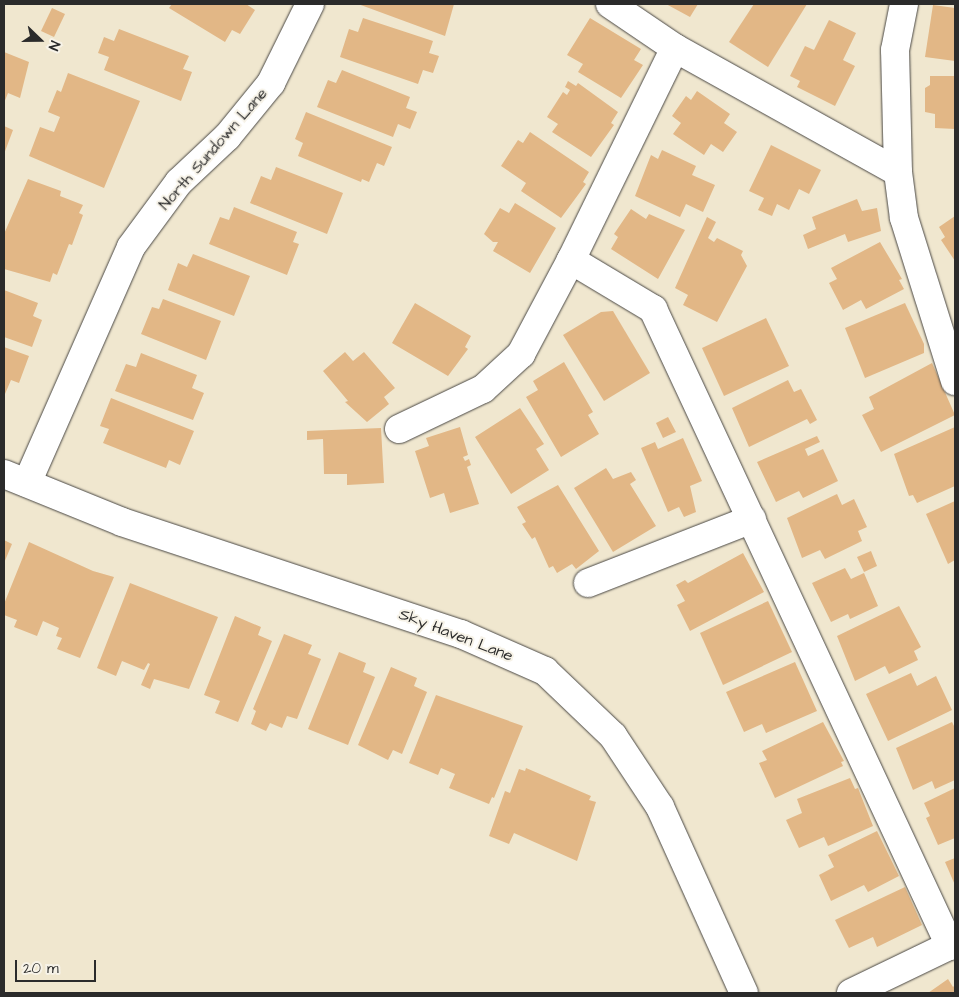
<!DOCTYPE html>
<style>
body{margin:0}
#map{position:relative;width:959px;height:997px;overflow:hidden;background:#f0e7cf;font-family:"Architects Daughter",sans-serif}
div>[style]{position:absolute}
.building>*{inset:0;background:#e2b786}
.roads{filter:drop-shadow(0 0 1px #494744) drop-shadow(0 0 1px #494744)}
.minor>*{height:28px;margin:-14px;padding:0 14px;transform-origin:14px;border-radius:14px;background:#fff}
span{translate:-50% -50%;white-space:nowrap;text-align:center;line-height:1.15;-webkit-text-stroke:4px #f7f3e8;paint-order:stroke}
.street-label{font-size:16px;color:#2b2b2b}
.frame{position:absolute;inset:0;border:5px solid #2b2b2b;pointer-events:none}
.north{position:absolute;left:15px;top:15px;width:50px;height:50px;-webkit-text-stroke:4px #f7f3e8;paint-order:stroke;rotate:112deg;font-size:14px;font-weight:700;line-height:20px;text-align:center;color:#2b2b2b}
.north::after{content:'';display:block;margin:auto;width:18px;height:22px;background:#2b2b2b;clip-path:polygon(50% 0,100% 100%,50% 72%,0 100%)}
.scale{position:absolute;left:15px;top:960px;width:81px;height:22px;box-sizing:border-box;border:2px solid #2b2b2b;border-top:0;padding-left:6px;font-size:15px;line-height:18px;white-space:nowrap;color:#2b2b2b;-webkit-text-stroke:4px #f7f3e8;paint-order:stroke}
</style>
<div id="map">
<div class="building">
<i style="clip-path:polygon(172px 4px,246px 4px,255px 10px,240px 34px,232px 30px,225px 42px,169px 8px)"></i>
<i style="clip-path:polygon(358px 4px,454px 4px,445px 36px)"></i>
<i style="clip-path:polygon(666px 4px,698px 4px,690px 17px)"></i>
<i style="clip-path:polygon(754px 4px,807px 4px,768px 67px,729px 42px)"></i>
<i style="clip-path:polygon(933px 5px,955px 8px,955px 61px,925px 57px)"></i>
<i style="clip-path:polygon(52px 8px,65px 14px,54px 37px,41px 31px)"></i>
<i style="clip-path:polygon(363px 18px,433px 41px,429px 53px,439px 56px,433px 73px,423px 70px,418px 84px,340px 57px,349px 29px,358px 32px)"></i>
<i style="clip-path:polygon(590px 18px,641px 49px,634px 60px,643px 65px,621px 98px,578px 72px,583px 64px,567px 55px)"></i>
<i style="clip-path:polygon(829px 20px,856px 33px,843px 60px,855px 66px,835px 106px,797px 87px,800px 81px,790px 76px,805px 46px,814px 50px)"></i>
<i style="clip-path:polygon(119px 29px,189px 56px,183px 69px,192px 72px,181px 101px,104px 70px,109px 57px,98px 53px,104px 37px,114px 41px)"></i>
<i style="clip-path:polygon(4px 52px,29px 62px,20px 98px,8px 93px,4px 103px)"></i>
<i style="clip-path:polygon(342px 70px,410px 97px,406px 108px,417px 112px,410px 129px,398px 124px,393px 137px,317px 107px,328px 80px,336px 83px)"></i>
<i style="clip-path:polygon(68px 73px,140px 101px,104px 188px,29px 156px,40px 127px,54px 132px,60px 117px,48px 112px,57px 90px,61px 92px)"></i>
<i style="clip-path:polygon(930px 76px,955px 76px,955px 129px,935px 128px,935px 114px,925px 112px,925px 88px,930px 85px)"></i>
<i style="clip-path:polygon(568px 81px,576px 86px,578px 83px,618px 112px,611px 123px,614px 125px,591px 157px,552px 132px,558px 124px,547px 117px,563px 92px,567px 95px,570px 90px,565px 87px)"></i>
<i style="clip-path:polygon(697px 91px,730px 114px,724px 123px,737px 132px,723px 152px,711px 144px,704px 155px,673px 134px,681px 123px,672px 116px,686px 96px,691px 100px)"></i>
<i style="clip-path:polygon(306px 112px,392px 147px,384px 166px,377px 163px,369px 182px,362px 179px,361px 182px,298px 156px,303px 143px,295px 139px)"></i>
<i style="clip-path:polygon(4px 126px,13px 130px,4px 154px)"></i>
<i style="clip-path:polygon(530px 132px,589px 172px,583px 182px,586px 184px,561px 218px,521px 191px,526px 183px,501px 166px,518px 140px,523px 143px)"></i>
<i style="clip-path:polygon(771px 145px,821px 170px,809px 194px,799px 189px,789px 210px,777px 204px,772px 216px,758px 210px,764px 198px,749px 191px)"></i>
<i style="clip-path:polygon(662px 150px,696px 166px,692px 175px,715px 185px,703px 212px,686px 204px,680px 217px,635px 196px,651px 155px,658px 159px)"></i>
<i style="clip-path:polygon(276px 167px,343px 193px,327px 234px,250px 203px,261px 176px,271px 180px)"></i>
<i style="clip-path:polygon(28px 179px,61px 191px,60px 196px,83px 205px,79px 213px,83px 215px,72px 245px,69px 244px,57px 275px,53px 273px,50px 282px,4px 269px,4px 234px)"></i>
<i style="clip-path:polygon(857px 199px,862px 211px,877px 208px,881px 231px,848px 242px,845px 234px,808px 249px,803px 235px,816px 229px,812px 217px)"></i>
<i style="clip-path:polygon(515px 203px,556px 228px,530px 273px,493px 251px,498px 242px,493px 242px,484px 234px,500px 208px,509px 213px)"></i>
<i style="clip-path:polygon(234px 207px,297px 232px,293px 242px,299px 244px,287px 275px,209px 244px,220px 217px,229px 220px)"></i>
<i style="clip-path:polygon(631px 209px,646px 219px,649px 214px,685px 230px,658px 279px,611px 249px,618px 237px,614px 234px)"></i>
<i style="clip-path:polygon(955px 216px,955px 261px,941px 240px,945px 237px,939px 227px)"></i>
<i style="clip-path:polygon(707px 217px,716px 222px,708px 238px,714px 242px,717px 238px,743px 251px,741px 255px,747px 266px,717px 322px,683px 305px,688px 295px,675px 288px)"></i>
<i style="clip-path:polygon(880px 242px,902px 279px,899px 280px,904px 289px,866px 309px,861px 300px,843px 310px,829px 283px,837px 279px,831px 268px)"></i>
<i style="clip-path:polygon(193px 254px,250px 276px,234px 316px,168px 290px,178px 263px,187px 267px)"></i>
<i style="clip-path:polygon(4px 290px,38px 303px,33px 316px,42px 320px,32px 347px,4px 337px)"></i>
<i style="clip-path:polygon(163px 299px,221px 321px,206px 360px,141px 334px,152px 307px,159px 309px)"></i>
<i style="clip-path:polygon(415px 303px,471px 336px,465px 347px,468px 349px,448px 376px,392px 343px)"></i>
<i style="clip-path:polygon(905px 303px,924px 344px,924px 353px,865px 378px,845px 328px)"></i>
<i style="clip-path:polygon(613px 311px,650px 373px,604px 401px,563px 335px,601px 312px)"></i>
<i style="clip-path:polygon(766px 318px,789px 366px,724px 396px,702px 348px)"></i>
<i style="clip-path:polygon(4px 347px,29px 356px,19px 383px,11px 380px,5px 394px)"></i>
<i style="clip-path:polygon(345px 352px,353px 361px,364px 352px,395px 388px,384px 397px,389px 404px,367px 422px,345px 402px,348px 401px,323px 371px)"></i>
<i style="clip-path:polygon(141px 353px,197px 375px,192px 388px,204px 393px,193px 420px,115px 391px,126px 364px,136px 367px)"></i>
<i style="clip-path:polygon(564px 362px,593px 412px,588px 415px,599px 434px,561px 457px,526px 397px,538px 390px,533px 381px)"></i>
<i style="clip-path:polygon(932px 363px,955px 415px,881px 452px,862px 415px,874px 409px,869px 397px)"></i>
<i style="clip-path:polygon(788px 380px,794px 392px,801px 389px,817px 420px,810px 424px,807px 419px,749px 447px,732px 408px)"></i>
<i style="clip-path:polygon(111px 398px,194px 431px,180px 465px,169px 460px,166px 468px,103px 443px,109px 429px,100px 426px)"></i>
<i style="clip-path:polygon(520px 408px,544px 444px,536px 449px,549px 470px,511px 494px,475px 437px)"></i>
<i style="clip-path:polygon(668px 417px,676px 432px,663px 438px,656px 423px)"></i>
<i style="clip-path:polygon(460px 427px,468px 455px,463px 457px,465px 461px,469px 459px,471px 465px,467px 467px,479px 504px,450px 513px,444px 493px,430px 498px,415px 451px,429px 446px,426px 438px)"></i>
<i style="clip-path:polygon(955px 427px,955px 486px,917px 503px,913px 495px,909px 496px,894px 454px)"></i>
<i style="clip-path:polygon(381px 428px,384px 483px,347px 485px,347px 474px,324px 474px,323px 439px,307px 440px,307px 431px)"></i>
<i style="clip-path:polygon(817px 436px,820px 442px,805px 449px,808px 456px,823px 449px,838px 481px,803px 498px,799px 491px,776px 502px,757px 462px)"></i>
<i style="clip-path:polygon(683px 438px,702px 481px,690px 486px,696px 512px,684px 517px,679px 507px,668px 512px,641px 448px,655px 442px,658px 449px)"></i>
<i style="clip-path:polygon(606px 468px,613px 479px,631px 472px,636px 480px,630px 484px,656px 526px,613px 552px,574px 488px)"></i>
<i style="clip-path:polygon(558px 485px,599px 551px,576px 569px,572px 564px,557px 573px,553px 566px,549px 568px,535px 537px,532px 539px,522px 524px,526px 522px,517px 507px)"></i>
<i style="clip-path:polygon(837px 494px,842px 505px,854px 499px,867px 527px,858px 531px,862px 541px,825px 559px,820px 550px,802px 558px,787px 518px)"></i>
<i style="clip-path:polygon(955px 501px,955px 560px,948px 564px,926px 514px)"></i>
<i style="clip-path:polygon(4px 540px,12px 544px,4px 563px)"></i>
<i style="clip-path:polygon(29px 542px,93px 571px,114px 577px,80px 658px,57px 649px,62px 638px,56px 636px,59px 628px,43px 621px,37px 636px,14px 627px,17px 620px,4px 615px,4px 604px)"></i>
<i style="clip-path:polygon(871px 551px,877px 566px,864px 572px,857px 557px)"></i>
<i style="clip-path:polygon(743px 553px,764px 592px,690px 631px,677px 605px,685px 601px,676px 585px,685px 580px,688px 583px)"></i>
<i style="clip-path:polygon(845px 568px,851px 579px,864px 573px,878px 606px,850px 619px,848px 614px,831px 622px,812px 583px)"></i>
<i style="clip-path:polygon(130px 583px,218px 617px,189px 689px,154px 679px,150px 689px,141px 685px,150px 664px,148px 663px,144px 670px,122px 661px,116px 676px,97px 668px)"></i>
<i style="clip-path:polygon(768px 601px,792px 652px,723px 685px,700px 633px)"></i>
<i style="clip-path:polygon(899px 606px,921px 647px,914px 651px,918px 660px,889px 674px,885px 666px,855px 681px,837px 636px)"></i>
<i style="clip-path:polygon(235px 616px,261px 627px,258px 635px,272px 641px,238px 722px,215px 713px,220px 701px,204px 695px)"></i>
<i style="clip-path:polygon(284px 634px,312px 645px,308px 654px,321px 659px,297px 719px,287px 716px,282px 728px,270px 723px,266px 731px,251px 724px,256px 711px,253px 709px)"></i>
<i style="clip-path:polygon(339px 652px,366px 663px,363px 672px,375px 677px,348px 745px,308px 729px)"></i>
<i style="clip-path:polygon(795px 662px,817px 711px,766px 733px,762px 724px,744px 732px,726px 692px)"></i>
<i style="clip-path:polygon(391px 667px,417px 678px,414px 686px,427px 692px,402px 754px,393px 750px,388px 760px,358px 745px)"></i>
<i style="clip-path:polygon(911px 673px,917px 686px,936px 676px,952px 710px,888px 741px,866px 694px)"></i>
<i style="clip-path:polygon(436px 695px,523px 726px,494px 798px,492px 797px,489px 804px,449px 788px,455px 774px,441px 768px,438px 775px,409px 763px)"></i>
<i style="clip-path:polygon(823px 722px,844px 761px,841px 762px,843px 766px,775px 798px,759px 763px,767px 760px,762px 751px)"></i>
<i style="clip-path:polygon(952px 722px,955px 728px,955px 780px,935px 789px,932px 781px,913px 790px,896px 748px)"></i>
<i style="clip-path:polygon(526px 768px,591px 796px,589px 800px,596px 802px,577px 861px,514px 833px,509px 844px,489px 836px,505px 791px,510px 793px,519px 769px,525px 771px)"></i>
<i style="clip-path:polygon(850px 778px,855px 789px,858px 788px,873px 826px,828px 846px,824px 837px,799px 848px,786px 820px,802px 813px,797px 799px)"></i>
<i style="clip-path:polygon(955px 788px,955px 838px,938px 845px,926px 818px,930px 816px,924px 803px)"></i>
<i style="clip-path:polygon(877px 831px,899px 876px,868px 892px,864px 885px,831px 901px,819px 875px,834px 867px,828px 855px)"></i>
<i style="clip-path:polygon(955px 858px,955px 885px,945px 862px)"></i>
<i style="clip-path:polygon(905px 887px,922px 925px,877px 947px,873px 937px,849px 948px,835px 920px)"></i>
<i style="clip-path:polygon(948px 979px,953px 987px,955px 985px,955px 993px,928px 993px)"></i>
</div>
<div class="roads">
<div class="minor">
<i style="left:610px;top:4px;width:78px;rotate:34.1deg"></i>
<i style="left:675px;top:48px;width:255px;rotate:29.1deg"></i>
<i style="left:898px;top:172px;width:46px;rotate:82.6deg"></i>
<i style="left:904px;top:218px;width:171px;rotate:72.6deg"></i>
<i style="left:898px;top:172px;width:122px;rotate:-91.4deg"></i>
<i style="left:895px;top:50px;width:47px;rotate:-78.9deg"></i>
<i style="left:571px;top:260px;width:96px;rotate:30.9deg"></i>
<i style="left:653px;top:309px;width:703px;rotate:65deg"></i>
<i style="left:399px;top:429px;width:93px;rotate:-25.5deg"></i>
<i style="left:483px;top:389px;width:52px;rotate:-42.6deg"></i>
<i style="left:521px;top:354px;width:106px;rotate:-62deg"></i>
<i style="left:571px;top:260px;width:236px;rotate:-63.9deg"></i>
<i style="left:4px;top:474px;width:127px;rotate:22.1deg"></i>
<i style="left:122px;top:522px;width:357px;rotate:18.3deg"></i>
<i style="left:461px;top:634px;width:92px;rotate:23.8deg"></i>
<i style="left:545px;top:671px;width:94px;rotate:43.7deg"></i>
<i style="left:613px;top:736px;width:85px;rotate:56.5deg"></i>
<i style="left:660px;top:807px;width:204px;rotate:65.7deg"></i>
<i style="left:27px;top:483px;width:258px;rotate:-66.2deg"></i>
<i style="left:131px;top:247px;width:81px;rotate:-53.6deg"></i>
<i style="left:179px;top:182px;width:66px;rotate:-43.2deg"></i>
<i style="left:227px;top:137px;width:70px;rotate:-50.8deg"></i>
<i style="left:271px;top:83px;width:88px;rotate:-63.7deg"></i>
<i style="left:588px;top:583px;width:176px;rotate:-21.3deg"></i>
<i style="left:851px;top:993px;width:115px;rotate:-25.7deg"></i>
</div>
</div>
<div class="street-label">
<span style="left:213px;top:149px;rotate:-49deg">North Sundown Lane</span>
<span style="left:456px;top:635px;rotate:21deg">Sky Haven Lane</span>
</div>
<div class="frame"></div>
<div class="north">N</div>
<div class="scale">20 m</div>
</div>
